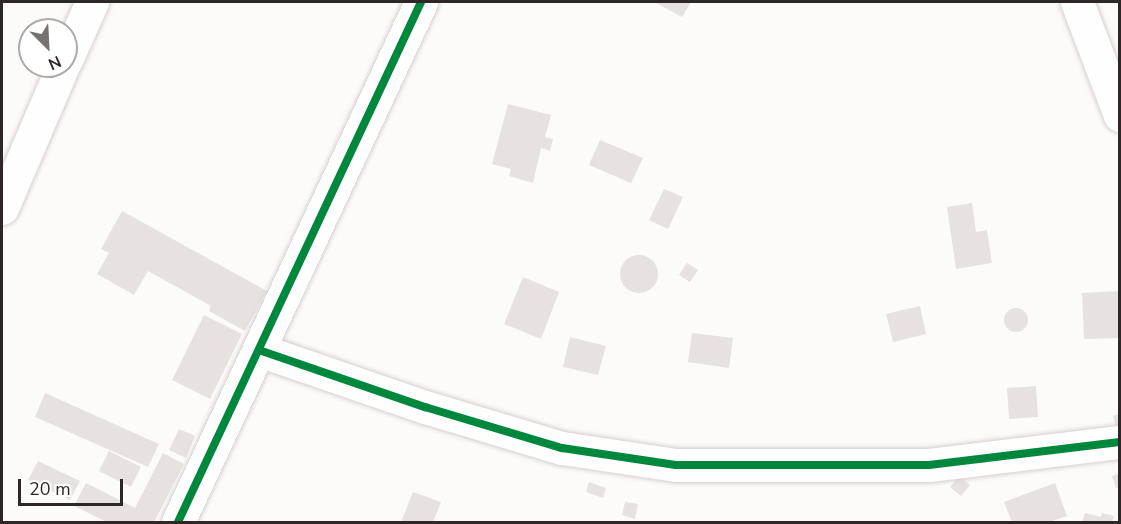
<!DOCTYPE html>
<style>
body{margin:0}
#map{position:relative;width:1121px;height:524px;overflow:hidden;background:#fdfafa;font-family:"Nunito Sans",sans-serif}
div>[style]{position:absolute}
.building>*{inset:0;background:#e7e2e0}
.round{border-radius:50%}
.roads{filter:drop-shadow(0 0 2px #d5d0d0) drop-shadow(0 0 2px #d5d0d0)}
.minor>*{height:33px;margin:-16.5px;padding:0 16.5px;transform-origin:16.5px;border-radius:16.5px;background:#fffefe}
.highway>*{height:33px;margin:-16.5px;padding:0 16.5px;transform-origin:16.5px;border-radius:16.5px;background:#fffefe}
.cycleway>*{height:8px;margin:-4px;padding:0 4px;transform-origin:4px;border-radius:4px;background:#00873e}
span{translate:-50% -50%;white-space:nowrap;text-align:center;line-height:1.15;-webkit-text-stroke:4.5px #fff;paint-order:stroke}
.frame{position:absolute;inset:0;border:3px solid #2f2727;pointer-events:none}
.north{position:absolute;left:18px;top:18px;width:60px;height:60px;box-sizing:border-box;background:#fff;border:2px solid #aca9a9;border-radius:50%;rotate:156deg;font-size:16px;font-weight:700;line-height:24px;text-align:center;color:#2f2727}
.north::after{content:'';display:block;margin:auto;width:21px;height:27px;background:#777171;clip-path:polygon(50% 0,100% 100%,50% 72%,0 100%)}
.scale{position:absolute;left:18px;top:479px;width:105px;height:27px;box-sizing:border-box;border:3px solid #2f2727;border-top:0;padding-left:8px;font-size:18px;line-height:21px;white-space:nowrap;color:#2f2727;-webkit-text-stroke:4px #fff;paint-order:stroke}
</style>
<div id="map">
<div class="building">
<i style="clip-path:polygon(654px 2px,691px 2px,682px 17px)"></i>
<i style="clip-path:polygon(508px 104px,551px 115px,545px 137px,553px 139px,550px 151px,541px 148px,533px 183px,509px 176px,511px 169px,492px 164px)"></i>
<i style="clip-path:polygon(600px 140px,643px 158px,631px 183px,589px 165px)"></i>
<i style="clip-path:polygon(664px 189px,683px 197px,668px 229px,649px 220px)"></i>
<i style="clip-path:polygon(972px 203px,976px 232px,987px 230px,992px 263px,956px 269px,947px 207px)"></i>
<i style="clip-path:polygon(122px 211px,267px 291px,245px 331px,209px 311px,211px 306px,148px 271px,134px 295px,97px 274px,109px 253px,101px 249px)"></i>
<i class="round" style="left:620px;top:255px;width:38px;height:38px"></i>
<i style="clip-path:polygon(687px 263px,698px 270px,690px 282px,679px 275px)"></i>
<i style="clip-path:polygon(523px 277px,559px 292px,541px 339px,504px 324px)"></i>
<i style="clip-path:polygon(1120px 291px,1120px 338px,1084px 339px,1082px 293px)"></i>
<i style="clip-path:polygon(920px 306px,926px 334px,893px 342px,886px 314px)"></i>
<i class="round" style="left:1004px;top:308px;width:24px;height:24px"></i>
<i style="clip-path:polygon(204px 315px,242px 334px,210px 399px,172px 380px)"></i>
<i style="clip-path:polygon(692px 333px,733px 338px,729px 368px,688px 362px)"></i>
<i style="clip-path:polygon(570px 337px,606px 346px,598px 375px,563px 367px)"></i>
<i style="clip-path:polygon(1036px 386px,1038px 417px,1009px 419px,1007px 388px)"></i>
<i style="clip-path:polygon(45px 393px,159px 444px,148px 467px,35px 417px)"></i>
<i style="clip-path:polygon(1120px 414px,1120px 430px,1117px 430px,1113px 416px)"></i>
<i style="clip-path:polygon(179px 429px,195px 436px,186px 458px,169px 450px)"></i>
<i style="clip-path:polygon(109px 451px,141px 467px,131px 487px,99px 471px)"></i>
<i style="clip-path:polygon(163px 453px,184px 464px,154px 522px,107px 522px,74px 506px,86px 483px,135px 508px)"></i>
<i style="clip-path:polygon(38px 461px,80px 481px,70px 500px,28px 480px)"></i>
<i style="clip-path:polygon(1120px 473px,1120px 488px,1116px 488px,1112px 476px)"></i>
<i style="clip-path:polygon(959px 476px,970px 485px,961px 496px,950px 487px)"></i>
<i style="clip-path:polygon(589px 482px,606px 488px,603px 498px,586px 492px)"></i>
<i style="clip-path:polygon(1055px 483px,1067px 516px,1049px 522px,1012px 522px,1004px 502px)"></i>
<i style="clip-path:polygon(413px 492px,441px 502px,433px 522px,401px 522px)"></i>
<i style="clip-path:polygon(625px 502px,638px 504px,635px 519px,622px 515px)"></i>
<i style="clip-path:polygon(1085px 513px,1101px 517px,1102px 513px,1114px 516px,1112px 522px,1082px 522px)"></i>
</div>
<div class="roads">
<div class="minor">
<i style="left:1077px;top:2px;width:121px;rotate:69.2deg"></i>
<i style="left:259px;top:350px;width:176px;rotate:19deg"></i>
<i style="left:425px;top:407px;width:143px;rotate:16.7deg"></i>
<i style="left:562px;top:448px;width:115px;rotate:8.5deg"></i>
<i style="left:676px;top:465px;width:253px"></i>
<i style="left:929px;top:465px;width:192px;rotate:-6.9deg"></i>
<i style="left:178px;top:522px;width:574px;rotate:-64.95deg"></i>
</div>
<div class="highway">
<i style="left:66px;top:60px;width:64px;rotate:-65.9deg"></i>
<i style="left:2px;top:208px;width:155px;rotate:-66.8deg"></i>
</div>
</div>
<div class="cycleway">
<i style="left:259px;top:350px;width:176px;rotate:19deg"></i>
<i style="left:425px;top:407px;width:143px;rotate:16.7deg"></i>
<i style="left:562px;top:448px;width:115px;rotate:8.5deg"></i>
<i style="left:676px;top:465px;width:253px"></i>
<i style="left:929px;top:465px;width:192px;rotate:-6.9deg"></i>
<i style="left:178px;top:522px;width:574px;rotate:-64.95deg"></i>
</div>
<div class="frame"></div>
<div class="north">N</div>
<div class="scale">20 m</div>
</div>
